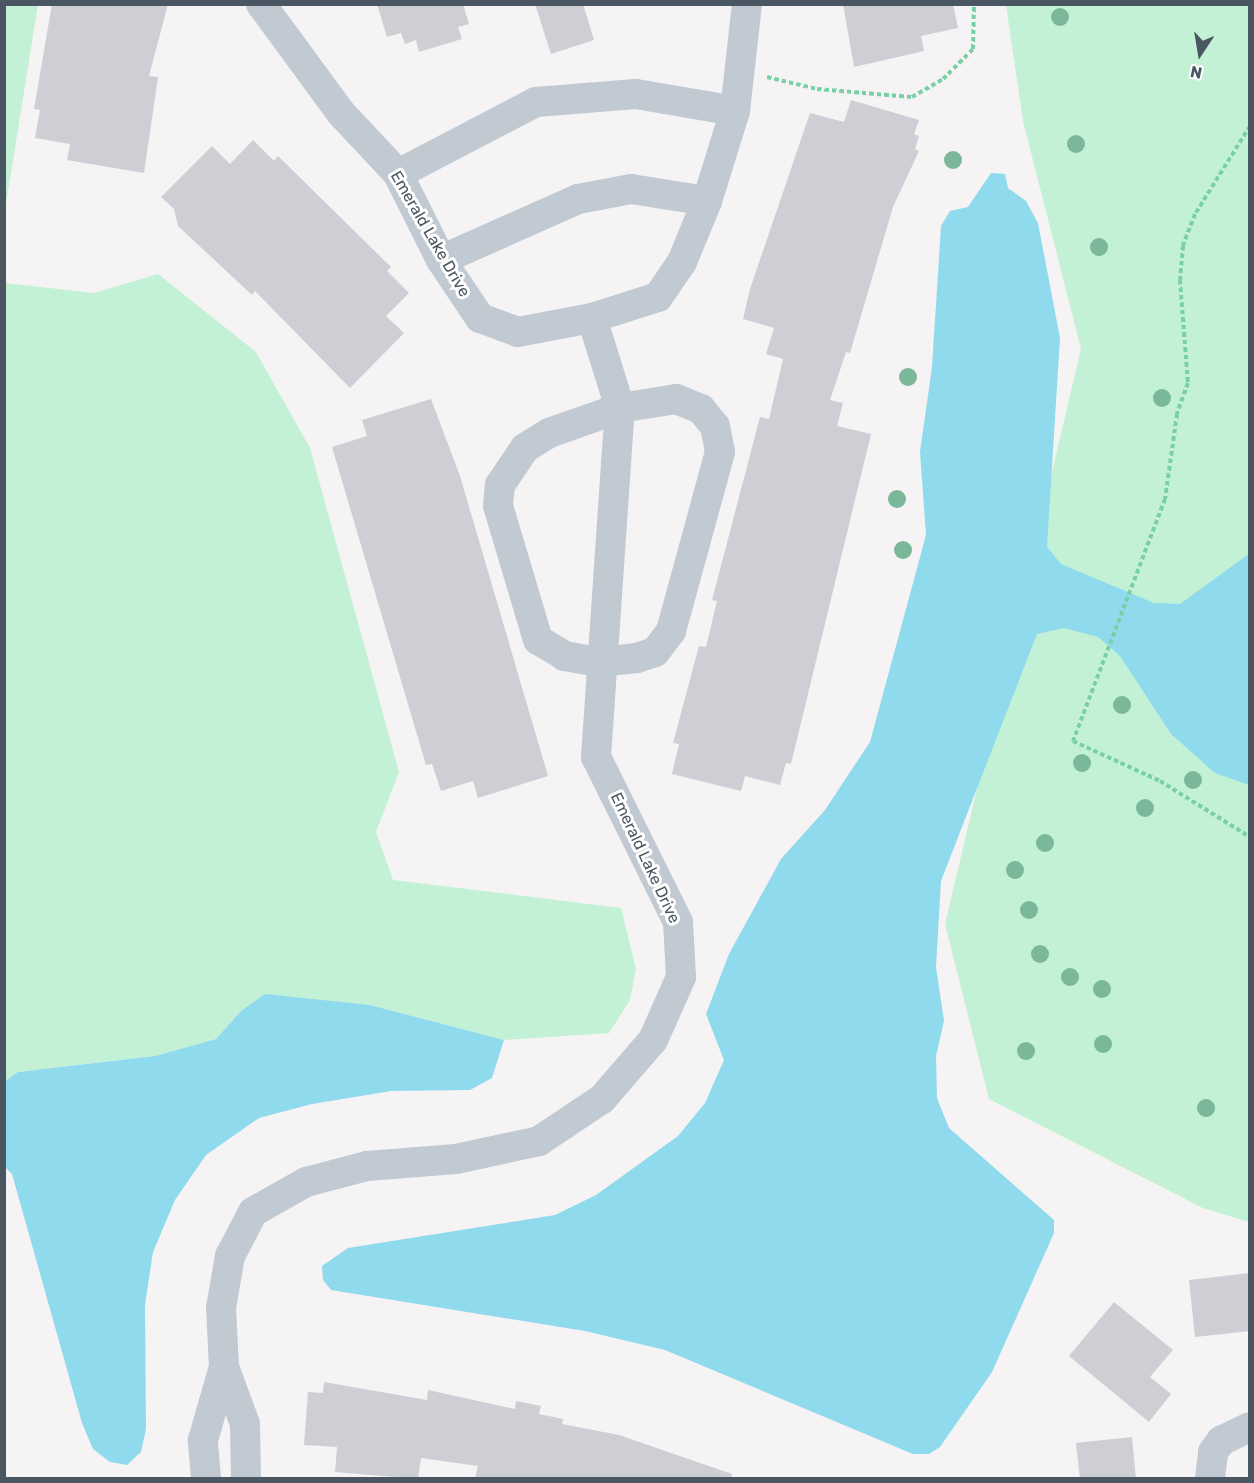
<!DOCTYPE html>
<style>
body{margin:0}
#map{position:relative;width:1254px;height:1483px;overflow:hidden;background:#f5f3f3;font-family:Rubik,sans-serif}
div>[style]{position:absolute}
.green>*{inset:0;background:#c3f1d5}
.water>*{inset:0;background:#90daee}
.building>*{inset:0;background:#cdcfd5}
.path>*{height:4px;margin-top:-2px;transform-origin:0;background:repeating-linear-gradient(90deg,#7ad0a6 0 4.5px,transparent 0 7.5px)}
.minor>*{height:30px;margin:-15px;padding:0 15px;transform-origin:15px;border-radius:15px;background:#c1cad2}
.trees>*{width:18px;height:18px;margin:-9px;border-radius:50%;background:#7bb799}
span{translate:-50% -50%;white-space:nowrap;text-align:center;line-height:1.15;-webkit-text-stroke:6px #fff;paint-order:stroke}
.street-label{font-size:16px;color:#4a5661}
.frame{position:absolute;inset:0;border:6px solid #4a5661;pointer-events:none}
.north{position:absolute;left:1170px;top:24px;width:60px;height:60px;-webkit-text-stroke:4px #fff;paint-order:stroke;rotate:192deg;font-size:16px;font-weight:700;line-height:24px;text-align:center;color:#4a5661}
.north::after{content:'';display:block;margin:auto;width:21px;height:27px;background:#4a5661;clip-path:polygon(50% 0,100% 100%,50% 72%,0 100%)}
</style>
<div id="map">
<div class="green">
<i style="clip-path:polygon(5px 4px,38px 5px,5px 210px,4px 5px)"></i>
<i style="clip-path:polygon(1006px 5px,1249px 5px,1249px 1222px,1203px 1208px,989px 1099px,945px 924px,1081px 349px,1023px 121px)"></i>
<i style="clip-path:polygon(158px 274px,256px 352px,310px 448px,399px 772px,376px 832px,393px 880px,621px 908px,636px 969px,630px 1000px,609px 1033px,504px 1040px,370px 1005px,241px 1011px,216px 1039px,155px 1056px,18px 1072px,5px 1081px,5px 283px,94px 293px)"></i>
</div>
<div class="water">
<i style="clip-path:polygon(991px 173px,1005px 174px,1008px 188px,1026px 201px,1038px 223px,1060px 338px,1047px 547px,1061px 564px,1154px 603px,1180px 604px,1250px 553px,1249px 785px,1215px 773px,1171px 734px,1120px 656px,1098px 637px,1064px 628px,1037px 634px,941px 881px,936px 967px,944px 1021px,936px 1056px,937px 1098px,949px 1128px,1054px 1220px,1054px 1233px,992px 1372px,940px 1447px,929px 1454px,913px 1454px,665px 1350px,585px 1331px,331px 1290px,323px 1280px,322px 1266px,348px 1248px,555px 1215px,596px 1195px,678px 1136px,705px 1103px,724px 1060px,706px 1014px,729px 954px,781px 859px,825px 810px,870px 742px,926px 535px,920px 452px,932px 367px,941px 226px,950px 211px,968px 207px)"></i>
<i style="clip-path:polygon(265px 994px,370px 1005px,504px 1040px,492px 1078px,470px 1090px,391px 1091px,312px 1104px,259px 1118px,206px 1155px,175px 1200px,153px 1252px,145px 1305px,146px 1429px,141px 1452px,127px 1465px,110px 1462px,93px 1449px,82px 1423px,12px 1174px,5px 1167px,5px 1081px,18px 1072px,155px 1056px,216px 1039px,241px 1011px)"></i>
</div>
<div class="building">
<i style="clip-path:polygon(52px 4px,168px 4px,149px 76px,158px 77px,144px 173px,67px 160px,70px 144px,35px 138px,40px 110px,34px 109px)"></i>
<i style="clip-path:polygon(377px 4px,463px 4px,469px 24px,458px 27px,462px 39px,419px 52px,416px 40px,405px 44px,401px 33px,387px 37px)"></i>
<i style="clip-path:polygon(535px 4px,583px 4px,594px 40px,551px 54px)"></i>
<i style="clip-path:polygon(843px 4px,953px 4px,958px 28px,921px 36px,924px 51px,854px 67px)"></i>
<i style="clip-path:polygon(851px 100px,919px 120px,914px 134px,919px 136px,915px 149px,919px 151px,893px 207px,850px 353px,846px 352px,830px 400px,843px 403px,837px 426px,871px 434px,791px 764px,786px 763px,780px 785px,745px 776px,741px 791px,672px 774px,679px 744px,673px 743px,699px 646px,706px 647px,717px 601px,712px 600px,760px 417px,769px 419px,783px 359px,766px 354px,774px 328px,743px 319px,750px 289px,810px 113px,844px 122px)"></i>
<i style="clip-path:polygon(253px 140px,274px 161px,278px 156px,391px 267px,387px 271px,409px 293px,386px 316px,404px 333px,350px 388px,255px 291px,252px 295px,178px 226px,174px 209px,161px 197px,212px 146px,230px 164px)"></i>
<i style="clip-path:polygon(431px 399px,460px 476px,548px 776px,478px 798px,473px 781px,441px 791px,432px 764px,426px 765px,332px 447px,367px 436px,362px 420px)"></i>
<i style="clip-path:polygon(1250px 1273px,1250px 1331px,1195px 1337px,1189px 1280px)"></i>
<i style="clip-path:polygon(1114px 1302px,1173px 1350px,1150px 1377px,1171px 1394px,1149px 1422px,1069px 1356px)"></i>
<i style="clip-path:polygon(324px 1382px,427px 1400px,428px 1390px,515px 1409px,516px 1401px,541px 1406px,539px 1414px,563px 1419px,562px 1424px,619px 1435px,732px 1474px,731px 1479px,475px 1479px,478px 1466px,421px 1458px,418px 1479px,335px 1472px,337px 1447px,304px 1445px,308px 1392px,323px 1393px)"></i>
<i style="clip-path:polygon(1132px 1437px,1136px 1479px,1080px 1479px,1076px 1443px)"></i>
</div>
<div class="path">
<i style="left:767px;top:77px;width:51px;rotate:13.5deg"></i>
<i style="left:817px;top:89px;width:95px;rotate:4.8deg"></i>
<i style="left:912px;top:97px;width:36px;rotate:-30deg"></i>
<i style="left:943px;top:79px;width:42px;rotate:-45deg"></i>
<i style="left:973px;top:49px;width:45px;rotate:-88.7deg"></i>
<i style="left:1250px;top:126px;width:104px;rotate:122deg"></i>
<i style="left:1195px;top:214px;width:34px;rotate:111deg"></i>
<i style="left:1183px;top:246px;width:34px;rotate:95deg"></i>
<i style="left:1180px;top:280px;width:103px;rotate:85.6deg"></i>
<i style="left:1188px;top:383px;width:33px;rotate:110deg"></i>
<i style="left:1177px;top:414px;width:86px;rotate:98deg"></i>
<i style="left:1165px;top:499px;width:259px;rotate:110.8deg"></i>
<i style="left:1073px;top:741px;width:96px;rotate:24.7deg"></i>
<i style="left:1160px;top:781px;width:106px;rotate:31.9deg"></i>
</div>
<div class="minor">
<i style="left:261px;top:4px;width:135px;rotate:53.7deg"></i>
<i style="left:341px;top:113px;width:83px;rotate:46.9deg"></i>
<i style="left:398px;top:174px;width:96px;rotate:63.4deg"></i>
<i style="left:441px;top:260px;width:70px;rotate:56.1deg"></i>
<i style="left:480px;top:318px;width:40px;rotate:20.2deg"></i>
<i style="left:518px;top:332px;width:75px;rotate:-10.7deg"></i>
<i style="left:592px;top:318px;width:69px;rotate:-17.7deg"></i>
<i style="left:658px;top:297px;width:42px;rotate:-55.6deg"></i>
<i style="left:682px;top:262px;width:66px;rotate:-67.7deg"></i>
<i style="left:707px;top:201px;width:94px;rotate:-72.7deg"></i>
<i style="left:735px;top:111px;width:108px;rotate:-83.6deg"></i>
<i style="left:398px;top:174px;width:156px;rotate:-27.6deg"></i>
<i style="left:536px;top:102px;width:100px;rotate:-4.6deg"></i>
<i style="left:636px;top:94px;width:100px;rotate:9.7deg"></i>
<i style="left:441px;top:260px;width:150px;rotate:-24deg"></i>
<i style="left:578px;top:199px;width:54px;rotate:-10.7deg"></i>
<i style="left:631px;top:189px;width:77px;rotate:9deg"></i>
<i style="left:676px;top:399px;width:27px;rotate:22deg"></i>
<i style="left:701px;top:409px;width:22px;rotate:51deg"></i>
<i style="left:715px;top:426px;width:26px;rotate:79deg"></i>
<i style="left:720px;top:452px;width:186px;rotate:105.3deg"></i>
<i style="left:671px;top:631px;width:26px;rotate:127deg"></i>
<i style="left:655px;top:652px;width:19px;rotate:162deg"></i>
<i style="left:637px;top:658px;width:39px;rotate:174deg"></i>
<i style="left:598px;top:662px;width:34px;rotate:-170deg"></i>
<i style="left:565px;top:656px;width:31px;rotate:-149deg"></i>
<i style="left:538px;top:640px;width:140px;rotate:-106.6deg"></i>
<i style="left:498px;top:506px;width:21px;rotate:-85deg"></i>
<i style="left:500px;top:485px;width:45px;rotate:-56deg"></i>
<i style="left:525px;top:448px;width:28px;rotate:-32deg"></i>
<i style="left:549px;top:433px;width:75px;rotate:-19.4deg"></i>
<i style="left:620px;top:408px;width:57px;rotate:-9.1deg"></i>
<i style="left:206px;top:1478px;width:38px;rotate:-95deg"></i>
<i style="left:203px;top:1440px;width:76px;rotate:-74deg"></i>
<i style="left:246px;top:1478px;width:54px;rotate:-91.1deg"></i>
<i style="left:245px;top:1424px;width:61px;rotate:-110.2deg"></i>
<i style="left:224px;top:1367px;width:59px;rotate:-92.9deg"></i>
<i style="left:221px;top:1308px;width:53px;rotate:-80.2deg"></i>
<i style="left:230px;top:1256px;width:50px;rotate:-62.4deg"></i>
<i style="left:253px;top:1212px;width:61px;rotate:-29.5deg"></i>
<i style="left:306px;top:1182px;width:63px;rotate:-14.7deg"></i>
<i style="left:367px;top:1166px;width:89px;rotate:-4.5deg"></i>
<i style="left:456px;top:1159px;width:85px;rotate:-12.2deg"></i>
<i style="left:539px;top:1141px;width:76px;rotate:-33.7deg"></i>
<i style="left:602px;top:1099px;width:78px;rotate:-49.2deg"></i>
<i style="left:653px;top:1040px;width:69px;rotate:-66deg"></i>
<i style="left:681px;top:977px;width:55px;rotate:-93.1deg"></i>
<i style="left:678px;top:922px;width:184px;rotate:-116.4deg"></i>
<i style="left:596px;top:757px;width:350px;rotate:-86.1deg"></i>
<i style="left:620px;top:408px;width:94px;rotate:-107.3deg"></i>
<i style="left:1210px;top:1478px;width:26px;rotate:-83deg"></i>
<i style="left:1213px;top:1452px;width:14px;rotate:-54deg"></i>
<i style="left:1221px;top:1441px;width:32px;rotate:-26deg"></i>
</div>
<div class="trees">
<i style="left:1060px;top:17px"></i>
<i style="left:1076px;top:144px"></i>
<i style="left:953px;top:160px"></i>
<i style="left:1099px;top:247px"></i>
<i style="left:908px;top:377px"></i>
<i style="left:1162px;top:398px"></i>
<i style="left:897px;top:499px"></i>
<i style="left:903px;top:550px"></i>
<i style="left:1122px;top:705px"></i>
<i style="left:1082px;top:763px"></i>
<i style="left:1193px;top:780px"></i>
<i style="left:1145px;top:808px"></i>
<i style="left:1045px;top:843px"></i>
<i style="left:1015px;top:870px"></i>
<i style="left:1029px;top:910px"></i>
<i style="left:1040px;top:954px"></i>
<i style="left:1070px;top:977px"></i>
<i style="left:1102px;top:989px"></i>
<i style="left:1103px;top:1044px"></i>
<i style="left:1026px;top:1051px"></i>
<i style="left:1206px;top:1108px"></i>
</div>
<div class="street-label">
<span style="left:430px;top:234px;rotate:60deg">Emerald Lake Drive</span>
<span style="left:645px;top:858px;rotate:65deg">Emerald Lake Drive</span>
</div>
<div class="frame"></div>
<div class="north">N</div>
</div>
